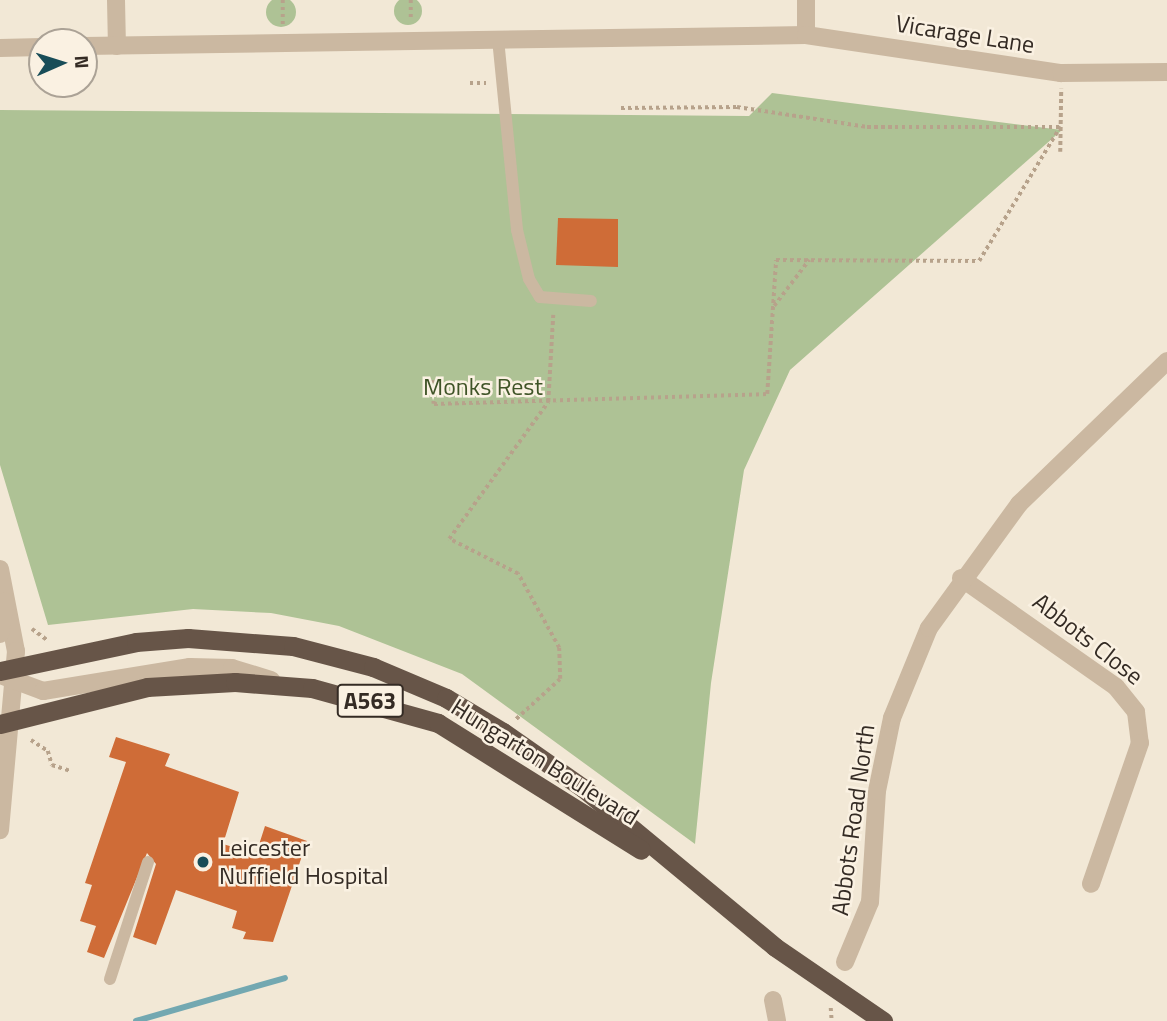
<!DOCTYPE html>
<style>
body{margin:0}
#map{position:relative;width:1167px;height:1021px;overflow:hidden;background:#f2e8d6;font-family:"Titillium Web",sans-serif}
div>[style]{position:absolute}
.green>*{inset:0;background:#aec295}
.round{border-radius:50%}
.stream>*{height:6px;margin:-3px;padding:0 3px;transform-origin:3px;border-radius:3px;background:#73a8b1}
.building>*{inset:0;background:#cf6c37}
.path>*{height:3.5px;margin-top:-1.75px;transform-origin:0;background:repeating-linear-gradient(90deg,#b7a28b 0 3.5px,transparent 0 7px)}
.service>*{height:12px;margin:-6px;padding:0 6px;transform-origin:6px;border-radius:6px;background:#cbb8a1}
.minor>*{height:18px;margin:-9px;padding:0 9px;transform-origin:9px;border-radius:9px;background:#cbb8a1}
.tertiary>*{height:18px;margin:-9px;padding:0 9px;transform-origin:9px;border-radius:9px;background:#cbb8a1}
.trunk>*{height:19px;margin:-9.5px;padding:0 9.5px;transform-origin:9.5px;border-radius:9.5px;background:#675548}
.dots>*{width:19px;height:19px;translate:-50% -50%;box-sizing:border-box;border:4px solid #faf1e2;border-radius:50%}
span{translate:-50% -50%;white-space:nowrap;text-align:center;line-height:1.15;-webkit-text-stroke:5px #faf1e2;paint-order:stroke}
.shield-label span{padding:2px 5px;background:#faf1e2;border:2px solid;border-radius:5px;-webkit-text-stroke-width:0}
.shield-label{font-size:23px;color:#342b24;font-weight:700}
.street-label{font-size:24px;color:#342b24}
.park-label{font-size:24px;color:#3f5427}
.poi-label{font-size:24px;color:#342b24}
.left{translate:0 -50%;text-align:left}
.north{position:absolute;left:28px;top:28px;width:70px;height:70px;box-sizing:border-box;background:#faf1e2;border:2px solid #aba296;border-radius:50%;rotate:87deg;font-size:19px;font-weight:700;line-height:28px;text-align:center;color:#342b24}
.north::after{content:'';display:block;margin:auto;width:24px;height:32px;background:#184d58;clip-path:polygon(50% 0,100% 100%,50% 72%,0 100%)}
</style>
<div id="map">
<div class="green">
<i class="round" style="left:394px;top:-3px;width:28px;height:28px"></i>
<i class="round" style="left:266px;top:-3px;width:30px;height:30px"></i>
<i style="clip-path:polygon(772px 93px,1062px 130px,790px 370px,744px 470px,711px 683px,695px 844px,462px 674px,339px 626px,271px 613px,193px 609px,48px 625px,0 465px,0 110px,749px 116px)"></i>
</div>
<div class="stream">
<i style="left:136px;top:1021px;width:155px;rotate:-16.1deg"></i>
</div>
<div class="building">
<i style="clip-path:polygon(558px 218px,618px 219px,618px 267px,556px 265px)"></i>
<i style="clip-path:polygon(116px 737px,170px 754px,165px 766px,239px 792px,223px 844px,256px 854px,265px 826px,307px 841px,273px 942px,243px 939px,246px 932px,232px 928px,237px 911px,176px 890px,156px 945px,133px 937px,156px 864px,147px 853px,104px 958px,87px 952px,96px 926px,80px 921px,92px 885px,85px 883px,126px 762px,109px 757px)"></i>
</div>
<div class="path">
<i style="left:283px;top:0;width:26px;rotate:90deg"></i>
<i style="left:411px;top:0;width:21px;rotate:90deg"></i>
<i style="left:470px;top:83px;width:16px"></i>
<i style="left:621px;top:108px;width:116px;rotate:-0.5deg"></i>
<i style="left:737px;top:107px;width:132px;rotate:8.7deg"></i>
<i style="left:867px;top:127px;width:193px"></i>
<i style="left:1060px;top:152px;width:63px;rotate:-89.1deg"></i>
<i style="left:774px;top:306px;width:58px;rotate:-52.7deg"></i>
<i style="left:433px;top:380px;width:24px;rotate:88deg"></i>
<i style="left:434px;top:404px;width:333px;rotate:-1.7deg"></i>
<i style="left:767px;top:394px;width:134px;rotate:-86.2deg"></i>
<i style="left:776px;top:260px;width:203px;rotate:0.3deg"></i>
<i style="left:979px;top:261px;width:157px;rotate:-58.8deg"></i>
<i style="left:32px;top:629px;width:19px;rotate:36deg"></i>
<i style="left:516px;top:719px;width:59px;rotate:-42.3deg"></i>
<i style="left:560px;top:679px;width:31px;rotate:-92deg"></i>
<i style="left:559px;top:648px;width:85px;rotate:-119deg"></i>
<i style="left:518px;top:574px;width:77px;rotate:-153.1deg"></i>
<i style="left:449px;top:539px;width:169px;rotate:-54.1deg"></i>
<i style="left:548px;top:402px;width:87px;rotate:-86.7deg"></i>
<i style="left:31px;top:740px;width:20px;rotate:33deg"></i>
<i style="left:48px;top:751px;width:15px;rotate:74deg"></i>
<i style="left:52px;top:765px;width:20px;rotate:18deg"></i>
<i style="left:831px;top:1008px;width:13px;rotate:86deg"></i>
</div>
<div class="service">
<i style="left:498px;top:39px;width:192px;rotate:84.3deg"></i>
<i style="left:517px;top:230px;width:50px;rotate:76.2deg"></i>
<i style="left:529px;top:279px;width:21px;rotate:59deg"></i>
<i style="left:540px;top:297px;width:51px;rotate:4.5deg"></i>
<i style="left:110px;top:979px;width:123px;rotate:-72deg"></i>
</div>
<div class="minor">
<i style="left:116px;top:0;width:46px;rotate:88.8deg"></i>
<i style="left:806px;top:35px;width:35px;rotate:-90deg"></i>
<i style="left:84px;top:46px;width:722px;rotate:-0.87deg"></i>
<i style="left:806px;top:35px;width:258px;rotate:8.5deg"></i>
<i style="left:1061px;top:73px;width:106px;rotate:-0.5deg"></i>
<i style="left:0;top:48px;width:42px;rotate:-1.4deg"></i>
<i style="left:961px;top:578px;width:189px;rotate:35.1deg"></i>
<i style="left:1116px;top:687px;width:32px;rotate:51deg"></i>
<i style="left:1136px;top:712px;width:31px;rotate:83deg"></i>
<i style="left:1140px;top:743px;width:149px;rotate:109.2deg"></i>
<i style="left:845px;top:962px;width:65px;rotate:-67.4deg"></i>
<i style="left:870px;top:902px;width:111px;rotate:-86.4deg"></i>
<i style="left:877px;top:791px;width:75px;rotate:-78.4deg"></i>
<i style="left:892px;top:718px;width:97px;rotate:-67.7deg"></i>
<i style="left:929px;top:628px;width:153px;rotate:-54deg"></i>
<i style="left:1019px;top:504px;width:206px;rotate:-44deg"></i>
<i style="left:773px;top:1000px;width:21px;rotate:79deg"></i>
</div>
<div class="tertiary">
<i style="left:0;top:569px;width:84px;rotate:79deg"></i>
<i style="left:16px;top:651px;width:180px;rotate:95.1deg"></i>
<i style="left:0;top:634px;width:33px;rotate:-81deg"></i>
<i style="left:0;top:675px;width:46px;rotate:20.4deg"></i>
<i style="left:43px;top:691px;width:149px;rotate:-9.3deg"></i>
<i style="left:190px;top:667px;width:42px;rotate:1.4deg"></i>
<i style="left:232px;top:668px;width:41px;rotate:17.1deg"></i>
</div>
<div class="trunk">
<i style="left:0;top:671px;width:139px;rotate:-12deg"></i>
<i style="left:136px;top:642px;width:52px;rotate:-4.4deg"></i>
<i style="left:188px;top:638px;width:105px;rotate:4.4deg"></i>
<i style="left:293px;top:646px;width:83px;rotate:14.7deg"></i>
<i style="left:373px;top:667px;width:79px;rotate:23deg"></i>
<i style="left:446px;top:698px;width:66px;rotate:30.8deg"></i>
<i style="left:503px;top:732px;width:98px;rotate:35deg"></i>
<i style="left:583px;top:788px;width:249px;rotate:39.6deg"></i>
<i style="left:775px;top:947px;width:131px;rotate:34.4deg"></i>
<i style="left:0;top:724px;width:152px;rotate:-14.1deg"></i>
<i style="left:147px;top:687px;width:88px;rotate:-3.3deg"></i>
<i style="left:235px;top:682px;width:77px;rotate:4.5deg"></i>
<i style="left:312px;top:688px;width:131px;rotate:15.5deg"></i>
<i style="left:438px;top:723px;width:239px;rotate:32deg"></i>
</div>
<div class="dots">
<i style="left:203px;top:862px;background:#184d58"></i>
</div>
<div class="shield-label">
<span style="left:370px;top:701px">A563</span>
</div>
<div class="street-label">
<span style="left:965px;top:34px;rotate:9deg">Vicarage Lane</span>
<span style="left:1088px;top:639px;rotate:38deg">Abbots Close</span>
<span style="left:545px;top:762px;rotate:32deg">Hungarton Boulevard</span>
<span style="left:853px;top:820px;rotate:-82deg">Abbots Road North</span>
</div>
<div class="park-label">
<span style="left:483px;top:387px">Monks Rest</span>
</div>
<div class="poi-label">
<span class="left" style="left:219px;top:862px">Leicester<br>Nuffield Hospital</span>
</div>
<div class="north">N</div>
</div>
